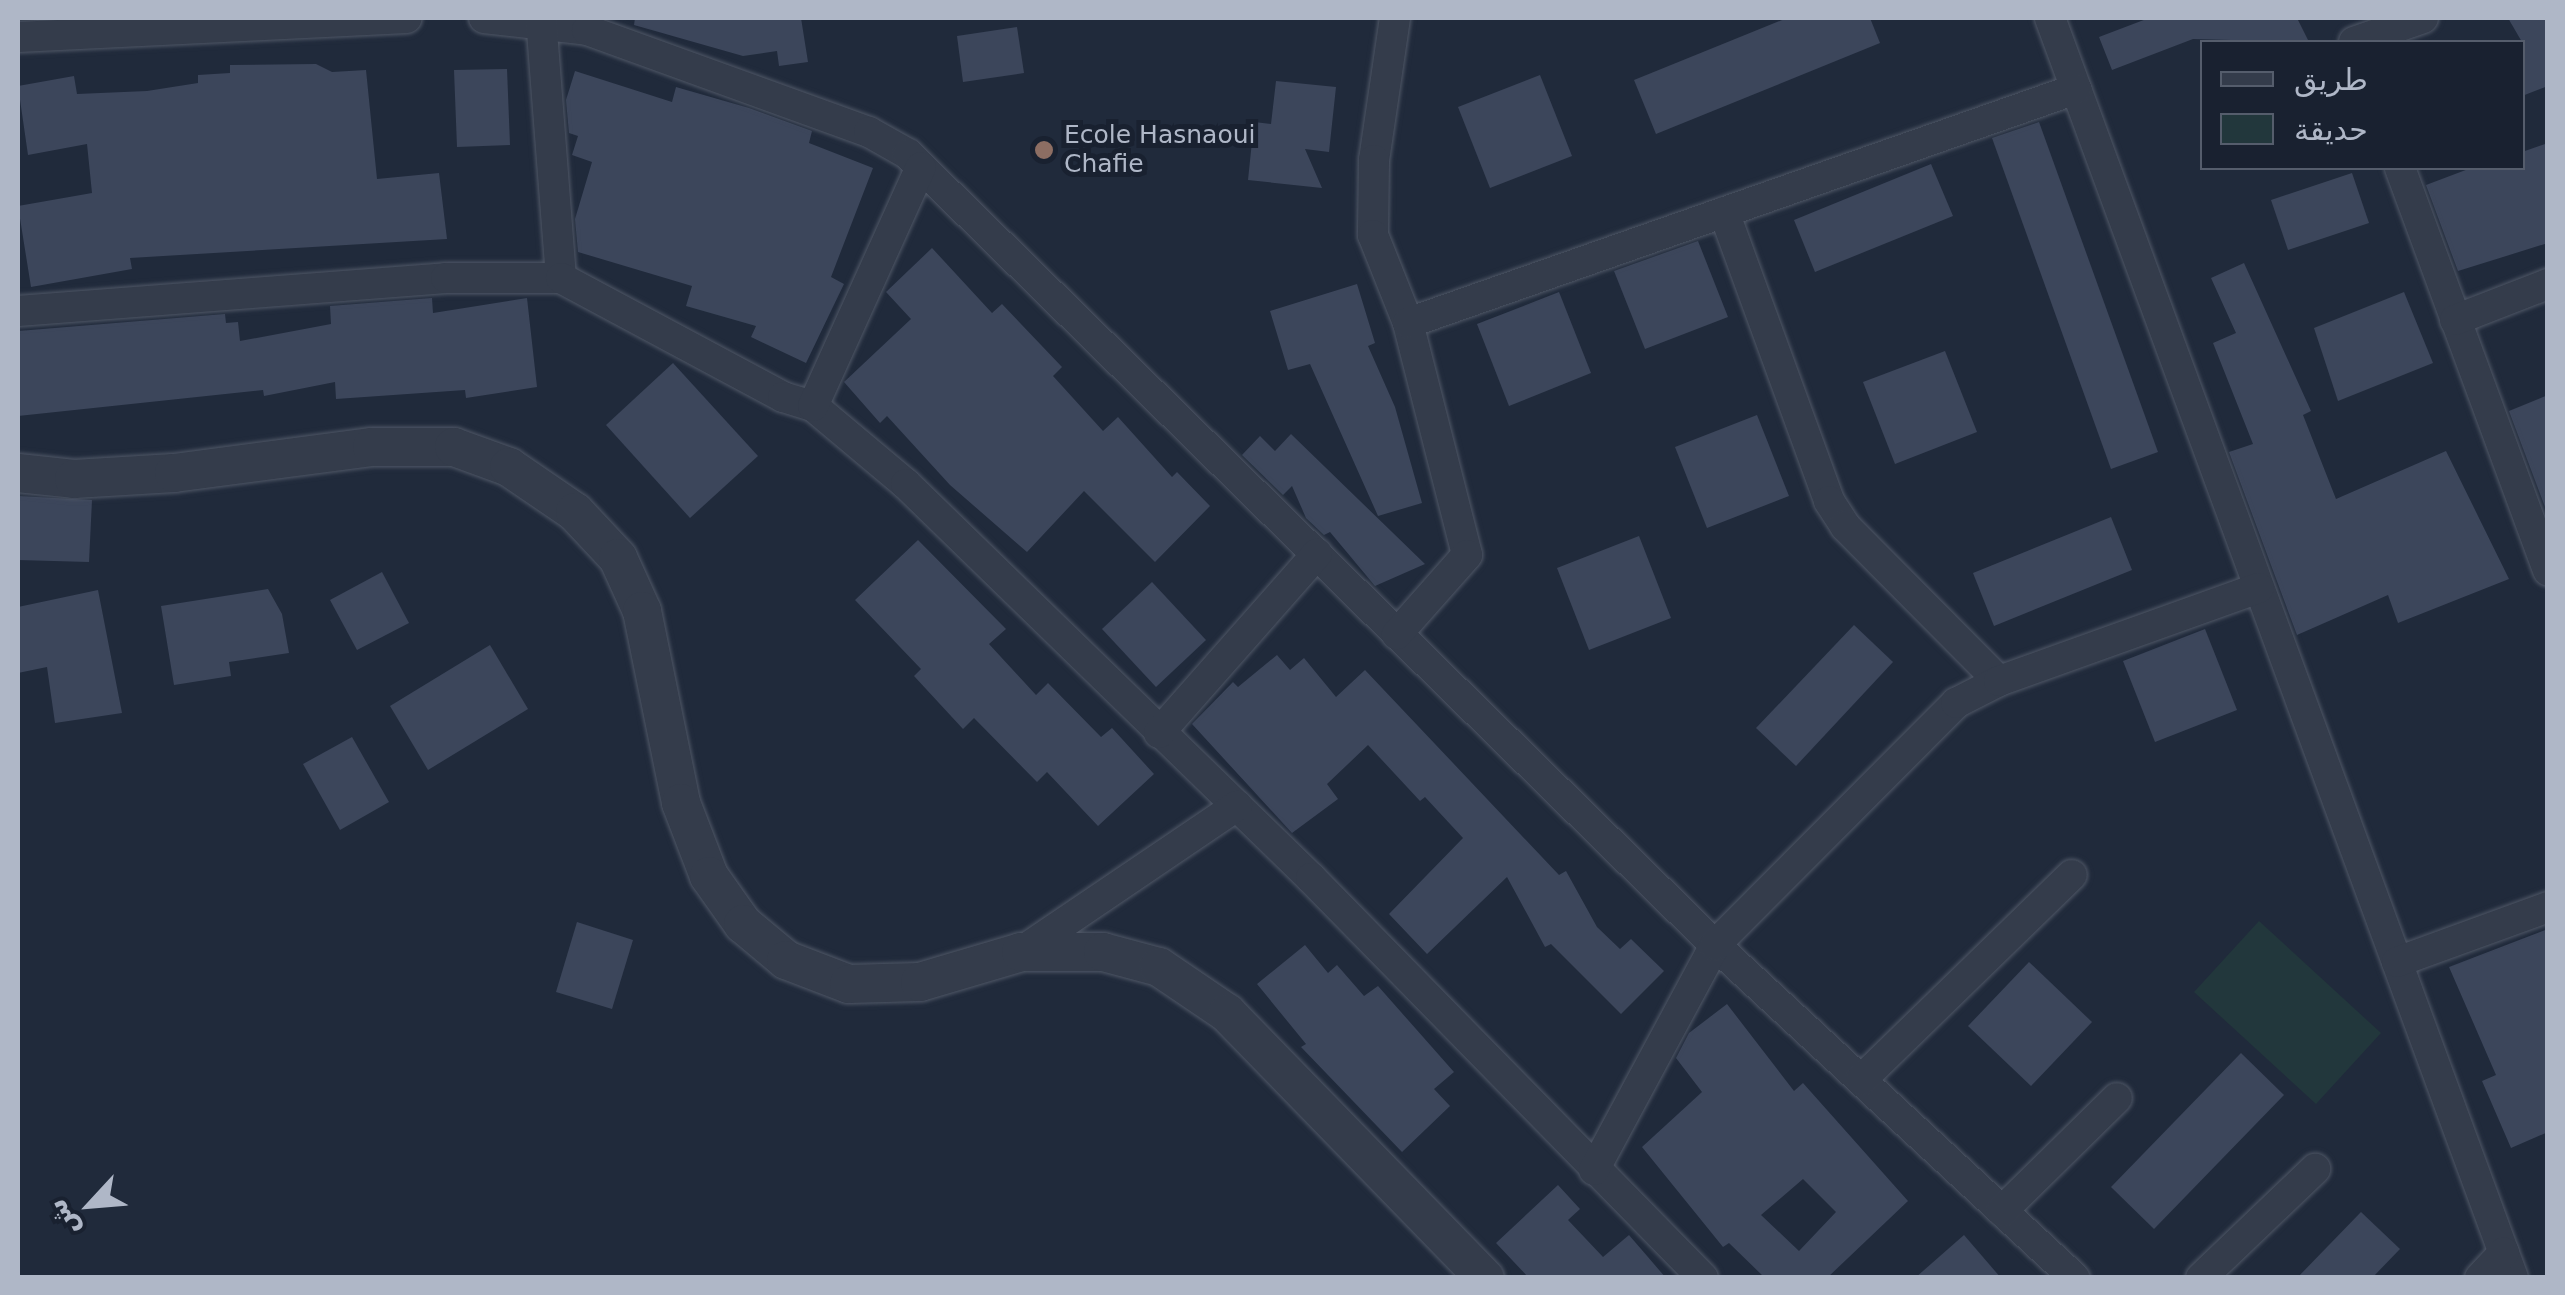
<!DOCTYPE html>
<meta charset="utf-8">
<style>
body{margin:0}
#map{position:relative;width:2565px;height:1295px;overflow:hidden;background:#202a3b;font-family:"DejaVu Sans",Vazirmatn,sans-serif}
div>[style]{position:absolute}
.green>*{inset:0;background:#22373c}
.building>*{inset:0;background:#3c465b}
.roads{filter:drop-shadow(0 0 2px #4f5766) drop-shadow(0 0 2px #4f5766)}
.minor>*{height:30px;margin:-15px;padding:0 15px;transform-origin:15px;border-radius:15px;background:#343c4b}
.tertiary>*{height:38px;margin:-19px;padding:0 19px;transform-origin:19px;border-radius:19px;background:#343c4b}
.dots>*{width:28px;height:28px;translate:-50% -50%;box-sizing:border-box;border:5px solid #192130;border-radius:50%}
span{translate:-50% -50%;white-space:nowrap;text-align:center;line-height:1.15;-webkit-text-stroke:10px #192130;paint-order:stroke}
.poi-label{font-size:25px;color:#afb7c7}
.left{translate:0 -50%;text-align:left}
.frame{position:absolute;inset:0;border:20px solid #afb7c7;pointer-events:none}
.legend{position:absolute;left:2200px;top:40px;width:325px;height:130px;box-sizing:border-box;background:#192130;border:2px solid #555d6c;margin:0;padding:12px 18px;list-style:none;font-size:30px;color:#afb7c7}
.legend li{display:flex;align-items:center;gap:20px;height:50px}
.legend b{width:50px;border:2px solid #555d6c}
.north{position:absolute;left:40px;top:1155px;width:100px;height:100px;-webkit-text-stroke:8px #192130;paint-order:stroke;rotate:244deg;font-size:28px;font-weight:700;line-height:40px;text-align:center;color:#afb7c7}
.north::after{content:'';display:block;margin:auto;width:35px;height:45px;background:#afb7c7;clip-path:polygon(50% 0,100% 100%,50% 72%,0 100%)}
</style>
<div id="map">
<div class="green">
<i style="clip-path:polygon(2259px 921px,2381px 1033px,2316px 1104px,2194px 992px)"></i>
</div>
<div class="building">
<i style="clip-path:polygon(635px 18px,801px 18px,808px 62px,779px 66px,777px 51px,743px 56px,634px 25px)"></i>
<i style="clip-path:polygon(1787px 18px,1870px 18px,1880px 43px,1656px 134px,1634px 80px)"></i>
<i style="clip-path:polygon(2149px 18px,2297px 18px,2309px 42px,2193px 39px,2112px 70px,2099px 37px)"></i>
<i style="clip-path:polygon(2508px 18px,2548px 18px,2548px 86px,2522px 96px,2522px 42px)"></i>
<i style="clip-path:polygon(1017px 27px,1024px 73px,963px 82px,957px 36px)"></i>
<i style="clip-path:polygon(316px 64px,332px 72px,366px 70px,377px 179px,439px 173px,447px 239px,130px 258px,132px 269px,31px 287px,18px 206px,92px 193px,87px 144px,28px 155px,18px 86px,74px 76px,77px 94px,147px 91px,198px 83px,198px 75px,230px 73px,230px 65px)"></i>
<i style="clip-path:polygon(507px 69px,510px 145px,457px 147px,454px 70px)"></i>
<i style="clip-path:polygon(575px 71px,672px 102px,676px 87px,749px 108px,812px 131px,809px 143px,873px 168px,831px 277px,844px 284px,806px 363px,751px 337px,756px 326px,686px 306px,692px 286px,578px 252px,575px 219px,592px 162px,572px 155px,578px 136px,569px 133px,566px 100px)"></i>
<i style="clip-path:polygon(1540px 75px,1572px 156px,1490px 188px,1458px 107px)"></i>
<i style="clip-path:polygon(1276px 81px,1336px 87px,1329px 152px,1305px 149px,1322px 188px,1248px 180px,1254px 122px,1271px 124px)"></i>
<i style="clip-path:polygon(2039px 122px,2158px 452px,2111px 469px,1992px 138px)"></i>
<i style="clip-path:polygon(2548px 143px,2548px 243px,2458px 271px,2426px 185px,2471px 168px,2522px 168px,2522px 152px)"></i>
<i style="clip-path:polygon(1931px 164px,1953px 216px,1815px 272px,1794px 220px)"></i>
<i style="clip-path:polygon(2352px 173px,2369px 223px,2288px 250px,2271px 200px)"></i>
<i style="clip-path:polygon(1698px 241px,1728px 317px,1645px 349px,1614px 271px)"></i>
<i style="clip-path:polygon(932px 248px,992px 313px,1002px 304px,1062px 367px,1053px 376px,1103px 431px,1118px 417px,1172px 477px,1177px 472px,1210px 506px,1155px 562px,1084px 491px,1027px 552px,950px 485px,887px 416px,880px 423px,844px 382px,911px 319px,886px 292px)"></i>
<i style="clip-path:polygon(2244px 263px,2311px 411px,2303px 415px,2336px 499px,2446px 451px,2509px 579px,2398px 623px,2388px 595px,2297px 635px,2229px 452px,2253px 444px,2213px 343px,2236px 333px,2211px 278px)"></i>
<i style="clip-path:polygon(1357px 284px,1375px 343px,1368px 346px,1395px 407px,1422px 503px,1378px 516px,1310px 364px,1288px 370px,1270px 311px)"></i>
<i style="clip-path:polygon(1559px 292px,1591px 373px,1509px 406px,1477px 324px)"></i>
<i style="clip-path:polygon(2404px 292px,2433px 363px,2338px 401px,2314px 328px)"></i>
<i style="clip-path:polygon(432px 298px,433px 313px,527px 298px,537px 387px,466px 398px,465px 390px,336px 399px,335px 382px,264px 396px,263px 390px,18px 416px,18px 331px,225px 314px,226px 323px,238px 322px,240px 341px,331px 324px,330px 306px)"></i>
<i style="clip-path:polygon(1945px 351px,1977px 432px,1895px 464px,1863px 382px)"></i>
<i style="clip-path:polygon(673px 363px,758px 456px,690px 518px,606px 425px)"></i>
<i style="clip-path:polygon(2548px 395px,2548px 515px,2509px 411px)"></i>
<i style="clip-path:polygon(1757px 415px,1789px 496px,1707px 528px,1675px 447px)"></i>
<i style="clip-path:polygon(1291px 434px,1425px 564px,1375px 586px,1330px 532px,1324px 535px,1306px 518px,1292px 486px,1283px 495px,1242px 455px,1260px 436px,1275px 451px)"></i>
<i style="clip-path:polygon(18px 496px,92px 500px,89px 562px,18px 560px)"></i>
<i style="clip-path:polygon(2111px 517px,2132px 570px,1994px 626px,1973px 573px)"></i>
<i style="clip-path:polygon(1639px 536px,1671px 618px,1589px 650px,1557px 568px)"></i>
<i style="clip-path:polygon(918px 540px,1006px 629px,989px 644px,1036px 695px,1048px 683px,1101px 737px,1112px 728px,1154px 774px,1098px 826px,1047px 772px,1037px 782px,974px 718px,963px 729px,914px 676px,921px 669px,855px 600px)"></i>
<i style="clip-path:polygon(382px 572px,409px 623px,357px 650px,330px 600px)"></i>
<i style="clip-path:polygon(1152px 582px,1206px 640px,1156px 687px,1102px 629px)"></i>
<i style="clip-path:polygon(268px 589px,282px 614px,289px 653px,229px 662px,231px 676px,174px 685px,161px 606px)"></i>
<i style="clip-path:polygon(98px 590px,122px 713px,55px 723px,47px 667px,18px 673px,18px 607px)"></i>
<i style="clip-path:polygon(1854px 625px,1893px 662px,1796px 766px,1756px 728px)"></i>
<i style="clip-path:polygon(2205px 629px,2237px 710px,2155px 742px,2123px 661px)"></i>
<i style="clip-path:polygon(490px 645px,528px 709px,428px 770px,390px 706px)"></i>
<i style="clip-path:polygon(1277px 655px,1290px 670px,1304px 658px,1336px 697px,1365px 670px,1559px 875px,1566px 871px,1597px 927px,1620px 949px,1631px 939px,1664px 971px,1621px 1014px,1551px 944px,1545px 947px,1507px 877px,1427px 954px,1389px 914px,1463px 838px,1425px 797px,1420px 801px,1368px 745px,1327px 784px,1338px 799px,1292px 833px,1192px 724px,1233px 682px,1238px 687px)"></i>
<i style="clip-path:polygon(352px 737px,389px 802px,340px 830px,303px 764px)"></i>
<i style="clip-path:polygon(577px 922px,633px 940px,612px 1009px,556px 992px)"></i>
<i style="clip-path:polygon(2548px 929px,2548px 1132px,2511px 1148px,2482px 1081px,2496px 1075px,2449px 967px)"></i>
<i style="clip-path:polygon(1305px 945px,1328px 973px,1337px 965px,1364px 996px,1378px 986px,1454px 1072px,1434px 1089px,1450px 1106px,1402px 1152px,1301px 1047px,1306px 1044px,1257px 984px)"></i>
<i style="clip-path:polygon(2029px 962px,2092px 1022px,2031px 1086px,1968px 1026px)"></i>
<i style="clip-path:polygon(evenodd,1727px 1004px,1794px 1091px,1803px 1083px,1908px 1201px,1827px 1278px,1765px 1278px,1729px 1243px,1723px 1247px,1642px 1147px,1702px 1092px,1676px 1058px,1689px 1033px,1727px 1004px,1803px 1179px,1836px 1212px,1799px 1251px,1761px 1215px,1803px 1179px)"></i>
<i style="clip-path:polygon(2241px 1053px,2284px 1095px,2154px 1229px,2111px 1187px)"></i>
<i style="clip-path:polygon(1558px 1185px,1580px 1209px,1568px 1220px,1603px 1257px,1629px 1235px,1666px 1278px,1529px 1278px,1496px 1243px)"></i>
<i style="clip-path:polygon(2361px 1212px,2400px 1249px,2372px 1278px,2297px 1278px)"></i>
<i style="clip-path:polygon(1964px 1235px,2001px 1278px,1915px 1278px)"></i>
</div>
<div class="roads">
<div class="minor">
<i style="left:484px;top:18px;width:104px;rotate:6.6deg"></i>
<i style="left:587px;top:30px;width:300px;rotate:19.9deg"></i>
<i style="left:869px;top:132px;width:45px;rotate:29.4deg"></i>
<i style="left:908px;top:154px;width:1130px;rotate:44.43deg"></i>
<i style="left:1715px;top:945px;width:490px;rotate:42.8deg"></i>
<i style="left:541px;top:18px;width:261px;rotate:85.6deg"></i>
<i style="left:1395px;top:18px;width:144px;rotate:98.4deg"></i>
<i style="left:1374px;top:160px;width:75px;rotate:90.8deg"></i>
<i style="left:1373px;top:235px;width:95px;rotate:68.3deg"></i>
<i style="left:1408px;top:323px;width:239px;rotate:75.7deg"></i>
<i style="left:1467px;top:555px;width:106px;rotate:131.5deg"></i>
<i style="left:2050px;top:18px;width:1342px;rotate:69.82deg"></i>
<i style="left:18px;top:37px;width:389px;rotate:-2.8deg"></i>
<i style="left:2354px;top:42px;width:73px;rotate:-19.2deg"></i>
<i style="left:2400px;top:168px;width:429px;rotate:69.8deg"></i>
<i style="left:1724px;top:212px;width:307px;rotate:70deg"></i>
<i style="left:1829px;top:501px;width:30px;rotate:57deg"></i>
<i style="left:1845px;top:526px;width:218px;rotate:45.2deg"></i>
<i style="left:18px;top:311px;width:429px;rotate:-4.4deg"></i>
<i style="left:446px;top:278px;width:115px"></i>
<i style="left:561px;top:278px;width:252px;rotate:28.2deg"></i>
<i style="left:783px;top:397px;width:31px;rotate:17deg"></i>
<i style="left:813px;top:406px;width:121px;rotate:40deg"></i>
<i style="left:906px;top:484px;width:565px;rotate:44.21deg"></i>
<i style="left:1311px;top:878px;width:560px;rotate:45.58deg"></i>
<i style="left:2455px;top:320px;width:100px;rotate:-21.2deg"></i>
<i style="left:1408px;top:323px;width:708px;rotate:-19.31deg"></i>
<i style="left:813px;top:406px;width:262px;rotate:-65.7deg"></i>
<i style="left:1159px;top:733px;width:239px;rotate:-48.6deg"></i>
<i style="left:1021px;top:952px;width:261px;rotate:-34.1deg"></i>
<i style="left:2397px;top:962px;width:161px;rotate:-20deg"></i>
<i style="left:1861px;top:1080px;width:294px;rotate:-44.2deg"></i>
<i style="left:1594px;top:1170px;width:255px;rotate:-61.7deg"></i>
<i style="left:1715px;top:945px;width:342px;rotate:-45.1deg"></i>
<i style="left:1956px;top:703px;width:48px;rotate:-27.1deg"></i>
<i style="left:1999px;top:681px;width:276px;rotate:-19.7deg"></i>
<i style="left:2002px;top:1211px;width:161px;rotate:-44.5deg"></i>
<i style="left:2201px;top:1278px;width:158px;rotate:-43.7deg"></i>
<i style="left:2480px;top:1278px;width:35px;rotate:-47deg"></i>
</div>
<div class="tertiary">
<i style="left:18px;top:473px;width:56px;rotate:6.1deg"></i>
<i style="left:74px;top:479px;width:100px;rotate:-3.4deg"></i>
<i style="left:174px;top:473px;width:200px;rotate:-7.5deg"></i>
<i style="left:372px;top:447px;width:82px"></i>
<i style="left:454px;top:447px;width:59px;rotate:20deg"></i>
<i style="left:509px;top:467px;width:80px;rotate:34.3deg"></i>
<i style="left:575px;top:512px;width:63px;rotate:46.9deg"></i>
<i style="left:618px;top:558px;width:58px;rotate:65.6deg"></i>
<i style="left:642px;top:611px;width:196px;rotate:78.5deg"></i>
<i style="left:681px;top:803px;width:78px;rotate:69deg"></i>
<i style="left:709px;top:876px;width:59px;rotate:54.7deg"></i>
<i style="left:743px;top:924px;width:56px;rotate:39.9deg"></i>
<i style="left:786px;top:960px;width:67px;rotate:20.9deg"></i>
<i style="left:849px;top:984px;width:71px;rotate:-1.6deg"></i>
<i style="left:920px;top:982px;width:105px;rotate:-16.5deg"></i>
<i style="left:1021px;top:952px;width:82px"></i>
<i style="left:1103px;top:952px;width:58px;rotate:15deg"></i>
<i style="left:1159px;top:967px;width:82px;rotate:34.1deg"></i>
<i style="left:1227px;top:1013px;width:370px;rotate:45.8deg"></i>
</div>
</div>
<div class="dots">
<i style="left:1044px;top:150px;background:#8d6e63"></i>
</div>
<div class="poi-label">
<span class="left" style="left:1064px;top:150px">Ecole Hasnaoui<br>Chafie</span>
</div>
<div class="frame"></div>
<ul class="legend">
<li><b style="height:12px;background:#343c4b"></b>طريق</li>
<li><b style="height:28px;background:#22373c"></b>حديقة</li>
</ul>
<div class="north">ش</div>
</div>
